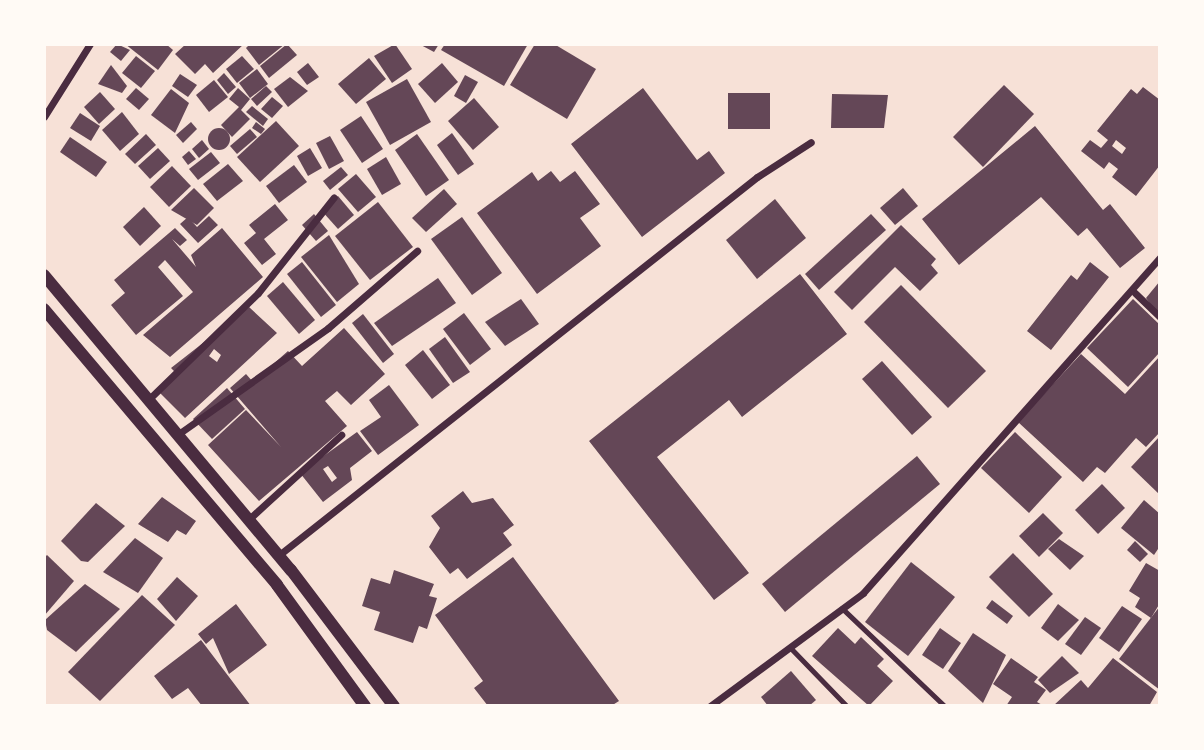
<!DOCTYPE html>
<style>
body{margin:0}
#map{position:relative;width:1204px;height:750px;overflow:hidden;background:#f7e1d7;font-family:Commissioner,sans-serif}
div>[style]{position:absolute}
.building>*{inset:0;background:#644757}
.round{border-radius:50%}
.service>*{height:4.5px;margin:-2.25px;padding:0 2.25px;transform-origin:2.25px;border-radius:2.25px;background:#4a2c40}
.minor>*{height:7px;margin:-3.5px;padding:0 3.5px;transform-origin:3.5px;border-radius:3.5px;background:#4a2c40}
.secondary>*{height:12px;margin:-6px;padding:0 6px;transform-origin:6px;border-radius:6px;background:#4a2c40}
span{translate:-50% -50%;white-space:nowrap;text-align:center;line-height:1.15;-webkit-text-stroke:7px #fffaf5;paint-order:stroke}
.frame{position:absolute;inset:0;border:46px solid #fffaf5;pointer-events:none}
</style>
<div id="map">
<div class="building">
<i style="clip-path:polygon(117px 44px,130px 50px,121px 61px,110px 52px)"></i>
<i style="clip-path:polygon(125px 44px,166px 44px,173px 50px,158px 70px)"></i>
<i style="clip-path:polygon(186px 44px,244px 44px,213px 73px,205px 64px,195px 74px,175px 54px)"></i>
<i style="clip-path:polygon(250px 44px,285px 44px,259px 65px,246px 48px)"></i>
<i style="clip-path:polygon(287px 44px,297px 55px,269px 78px,260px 66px)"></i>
<i style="clip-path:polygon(395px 44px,412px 69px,392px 83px,374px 56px)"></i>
<i style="clip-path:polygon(419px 44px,439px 44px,434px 52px)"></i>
<i style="clip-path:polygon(445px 44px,528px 44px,504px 86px,441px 50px)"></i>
<i style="clip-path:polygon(535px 44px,554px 44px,596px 69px,567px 119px,510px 85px)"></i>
<i style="clip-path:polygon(136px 56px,155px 71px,141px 88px,122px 73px)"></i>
<i style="clip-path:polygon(242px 56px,254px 69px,237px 83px,226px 69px)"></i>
<i style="clip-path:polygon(369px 58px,386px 79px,356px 104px,338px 84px)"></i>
<i style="clip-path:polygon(308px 63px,319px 77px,307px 85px,297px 72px)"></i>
<i style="clip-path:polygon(442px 63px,458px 82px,435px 103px,418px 84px)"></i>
<i style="clip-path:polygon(111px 65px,127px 86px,122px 93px,98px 84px)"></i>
<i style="clip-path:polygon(257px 69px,268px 84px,250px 98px,239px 83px)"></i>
<i style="clip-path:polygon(224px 73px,236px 87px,228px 94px,217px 80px)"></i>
<i style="clip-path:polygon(180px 74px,197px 85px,188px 97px,172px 86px)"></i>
<i style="clip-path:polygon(465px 75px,478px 82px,466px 103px,454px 96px)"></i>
<i style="clip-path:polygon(290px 77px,308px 91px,288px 107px,274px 89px)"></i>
<i style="clip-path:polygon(407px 79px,431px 122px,390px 145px,366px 102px)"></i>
<i style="clip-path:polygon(214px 80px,228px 97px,209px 112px,196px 95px)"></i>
<i style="clip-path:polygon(1004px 85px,1034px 114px,983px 167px,953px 137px)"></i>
<i style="clip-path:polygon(266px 86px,272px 92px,257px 106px,251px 99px)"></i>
<i style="clip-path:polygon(evenodd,1143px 87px,1160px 100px,1160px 165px,1136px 196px,1112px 177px,1118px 169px,1109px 162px,1104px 169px,1081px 151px,1090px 140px,1101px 148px,1108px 140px,1097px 131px,1131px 89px,1137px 94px,1143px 87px,1116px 140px,1126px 148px,1122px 154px,1112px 146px,1116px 140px)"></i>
<i style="clip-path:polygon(136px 88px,149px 99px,139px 110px,126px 99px)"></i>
<i style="clip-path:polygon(238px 88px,250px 99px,241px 110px,250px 119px,232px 137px,221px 125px,239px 107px,229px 99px)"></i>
<i style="clip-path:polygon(643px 88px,697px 160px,709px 151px,725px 173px,642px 237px,571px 144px)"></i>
<i style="clip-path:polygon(171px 89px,189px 103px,175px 133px,151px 115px)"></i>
<i style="clip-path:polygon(100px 92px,115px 109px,99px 124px,84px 107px)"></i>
<i style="clip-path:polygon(728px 93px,770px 93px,770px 129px,728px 129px)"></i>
<i style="clip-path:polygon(832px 94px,888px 95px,884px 128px,831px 128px)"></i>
<i style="clip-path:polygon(272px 97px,283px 106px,272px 118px,261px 109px)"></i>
<i style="clip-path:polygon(474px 98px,499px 127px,473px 150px,448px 121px)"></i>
<i style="clip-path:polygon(252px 106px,268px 119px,263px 126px,246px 112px)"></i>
<i style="clip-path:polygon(122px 112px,139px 134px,120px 151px,102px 130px)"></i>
<i style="clip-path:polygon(80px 113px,100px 126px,91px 141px,70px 128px)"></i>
<i style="clip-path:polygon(361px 116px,383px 149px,362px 163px,340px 130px)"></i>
<i style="clip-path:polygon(276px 121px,299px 146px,260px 182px,237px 157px)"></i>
<i style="clip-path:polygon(191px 122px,197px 129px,183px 143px,176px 135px)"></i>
<i style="clip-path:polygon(256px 122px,265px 129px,261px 134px,252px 128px)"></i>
<i style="clip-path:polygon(1035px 126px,1103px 210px,1110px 204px,1145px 248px,1120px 268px,1087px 228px,1078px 236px,1041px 197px,959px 265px,922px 219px)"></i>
<i class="round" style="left:208px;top:128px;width:22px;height:22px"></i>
<i style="clip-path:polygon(250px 129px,257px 137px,237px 154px,230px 146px)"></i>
<i style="clip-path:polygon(452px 133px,474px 164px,458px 175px,437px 145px)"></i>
<i style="clip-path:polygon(146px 134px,156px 145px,135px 164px,125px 154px)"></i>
<i style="clip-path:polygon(417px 134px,449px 180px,426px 196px,395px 150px)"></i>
<i style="clip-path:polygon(330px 136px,344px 161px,329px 169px,316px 143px)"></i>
<i style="clip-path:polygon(70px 137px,107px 162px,96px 177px,60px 152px)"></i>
<i style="clip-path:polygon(202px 140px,209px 149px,199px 158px,192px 149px)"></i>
<i style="clip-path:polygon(158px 148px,170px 161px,150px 179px,138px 166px)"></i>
<i style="clip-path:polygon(310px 148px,322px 168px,308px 176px,297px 156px)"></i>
<i style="clip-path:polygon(189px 151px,196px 159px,188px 165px,182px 157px)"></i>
<i style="clip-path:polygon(211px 152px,220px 163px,198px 180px,189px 169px)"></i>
<i style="clip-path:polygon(386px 157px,401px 184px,382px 195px,367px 169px)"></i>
<i style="clip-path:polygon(228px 164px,243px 181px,217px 201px,203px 184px)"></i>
<i style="clip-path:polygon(294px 165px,307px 182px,279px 203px,266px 186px)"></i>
<i style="clip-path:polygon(172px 166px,191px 186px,169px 207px,150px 187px)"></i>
<i style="clip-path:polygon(341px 167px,348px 175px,330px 190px,323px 181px)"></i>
<i style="clip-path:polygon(551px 171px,560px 182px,575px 171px,600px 204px,580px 218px,601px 246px,537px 294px,477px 213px,532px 172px,538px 181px)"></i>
<i style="clip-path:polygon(356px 174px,376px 197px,358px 212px,338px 189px)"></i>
<i style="clip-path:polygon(194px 188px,214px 208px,197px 225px,171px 210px)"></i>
<i style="clip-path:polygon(903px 188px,918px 206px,895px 225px,880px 208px)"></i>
<i style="clip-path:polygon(444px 189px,457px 204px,426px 232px,412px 218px)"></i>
<i style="clip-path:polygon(338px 196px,354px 215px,338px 229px,321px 210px)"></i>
<i style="clip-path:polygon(775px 199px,806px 238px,757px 279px,726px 240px)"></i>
<i style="clip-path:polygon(378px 202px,413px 247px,370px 280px,335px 236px)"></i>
<i style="clip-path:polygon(275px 204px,288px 220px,264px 239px,276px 254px,262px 265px,244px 243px,256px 233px,249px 225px)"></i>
<i style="clip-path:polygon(144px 207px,161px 226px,140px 246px,123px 227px)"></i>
<i style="clip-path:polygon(314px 214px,328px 231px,316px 241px,302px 225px)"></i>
<i style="clip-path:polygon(871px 214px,886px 230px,819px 290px,805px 274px)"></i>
<i style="clip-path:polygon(209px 216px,218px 225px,198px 243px,180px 224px,188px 217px,197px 227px)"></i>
<i style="clip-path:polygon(462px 217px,502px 273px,472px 295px,431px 239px)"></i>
<i style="clip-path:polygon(901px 225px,936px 259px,931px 265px,938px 273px,920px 291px,895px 267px,852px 310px,834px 292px)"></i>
<i style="clip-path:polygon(175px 228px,187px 240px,180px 246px,172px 239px,196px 267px,191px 255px,222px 228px,263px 277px,170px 357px,143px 335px,193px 292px,165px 260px,158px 267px,183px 296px,136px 335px,111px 305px,125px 293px,114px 280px)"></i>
<i style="clip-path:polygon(329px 235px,359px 284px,337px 302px,301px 257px)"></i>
<i style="clip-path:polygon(302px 262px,336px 305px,321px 317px,287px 274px)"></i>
<i style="clip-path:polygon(1090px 262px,1109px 277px,1051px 350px,1027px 331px,1071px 275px,1077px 280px)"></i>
<i style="clip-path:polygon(800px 274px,847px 334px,742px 417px,729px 400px,657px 457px,749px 573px,714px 600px,589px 441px)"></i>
<i style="clip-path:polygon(438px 278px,456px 303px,392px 346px,374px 323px)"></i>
<i style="clip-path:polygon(1160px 281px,1160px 318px,1146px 298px)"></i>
<i style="clip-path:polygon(283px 282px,315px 320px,299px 334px,267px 296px)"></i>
<i style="clip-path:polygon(901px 285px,986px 371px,948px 408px,864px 322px)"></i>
<i style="clip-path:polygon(521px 299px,539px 324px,505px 346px,485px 322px)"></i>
<i style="clip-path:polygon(1133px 299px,1160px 325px,1160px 352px,1128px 387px,1087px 348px)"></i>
<i style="clip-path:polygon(evenodd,249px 307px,277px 333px,185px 418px,158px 391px,176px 373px,171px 368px,249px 307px,214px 349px,221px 355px,217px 362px,209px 356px,214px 349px)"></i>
<i style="clip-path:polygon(464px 313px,491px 349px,470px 365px,443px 329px)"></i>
<i style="clip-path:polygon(363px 314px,394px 354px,383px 363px,352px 323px)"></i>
<i style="clip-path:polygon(344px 328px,385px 374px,351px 405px,337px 391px,325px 401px,347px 426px,259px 501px,208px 445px,246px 410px,281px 447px,230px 388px,246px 374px,253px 382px,288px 351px,302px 366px)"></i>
<i style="clip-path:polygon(445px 337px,470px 372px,453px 383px,429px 349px)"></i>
<i style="clip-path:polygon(423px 350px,450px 385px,432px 399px,405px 365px)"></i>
<i style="clip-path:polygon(1081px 354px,1125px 394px,1160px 356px,1160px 432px,1146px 447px,1136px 438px,1105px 473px,1097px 467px,1083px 482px,1018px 422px)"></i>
<i style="clip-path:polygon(882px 361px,932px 417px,912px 435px,862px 379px)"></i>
<i style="clip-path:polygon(389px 385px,419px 425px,378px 455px,360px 431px,381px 417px,369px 400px)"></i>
<i style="clip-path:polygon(227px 388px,245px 409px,212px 439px,193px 419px)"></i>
<i style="clip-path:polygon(evenodd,357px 432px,372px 451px,350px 468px,352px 480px,323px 502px,300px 473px,357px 432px,328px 466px,337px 478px,332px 482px,323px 469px,328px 466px)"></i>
<i style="clip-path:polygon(1015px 432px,1062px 477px,1029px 513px,981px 468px)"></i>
<i style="clip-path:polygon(1160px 436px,1160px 495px,1131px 467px)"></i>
<i style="clip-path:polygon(917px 456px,940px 484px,785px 612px,762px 584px)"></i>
<i style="clip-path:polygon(1102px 484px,1125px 508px,1098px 534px,1075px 510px)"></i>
<i style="clip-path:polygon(463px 491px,472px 503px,493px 498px,514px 525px,503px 533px,512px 545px,467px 579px,458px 568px,450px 574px,429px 547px,440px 528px,431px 516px)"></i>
<i style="clip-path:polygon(162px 497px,196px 521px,186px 535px,177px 530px,168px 542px,138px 524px)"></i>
<i style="clip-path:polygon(1144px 500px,1160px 514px,1160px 546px,1154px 555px,1121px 528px)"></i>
<i style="clip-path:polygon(96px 503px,125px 526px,88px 562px,81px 561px,61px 541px)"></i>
<i style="clip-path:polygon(1043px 513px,1063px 533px,1039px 557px,1019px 536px)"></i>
<i style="clip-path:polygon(135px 538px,163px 558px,138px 593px,103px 572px)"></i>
<i style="clip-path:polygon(1059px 539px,1084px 556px,1070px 570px,1048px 549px)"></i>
<i style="clip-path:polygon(1135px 541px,1148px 554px,1140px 562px,1127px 550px)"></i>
<i style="clip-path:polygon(1013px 553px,1053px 594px,1029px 617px,989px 577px)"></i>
<i style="clip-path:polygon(47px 555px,74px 581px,44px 616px,44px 558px)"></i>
<i style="clip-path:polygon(513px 557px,619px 701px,611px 706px,488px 706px,474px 688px,483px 681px,435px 615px)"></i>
<i style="clip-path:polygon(911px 562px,955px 597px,908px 656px,865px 622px)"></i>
<i style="clip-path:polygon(1146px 563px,1160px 571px,1160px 603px,1151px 618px,1135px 607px,1140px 598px,1129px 591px)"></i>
<i style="clip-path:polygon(394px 570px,434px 584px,429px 596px,437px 598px,427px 629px,419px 626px,413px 643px,374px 630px,380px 612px,362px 606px,371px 578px,390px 584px)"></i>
<i style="clip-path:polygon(177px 577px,198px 596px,176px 621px,157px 599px)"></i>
<i style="clip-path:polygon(85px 584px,120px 609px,76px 652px,47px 630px,45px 620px)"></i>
<i style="clip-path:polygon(142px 595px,175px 625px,100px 701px,68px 672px)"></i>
<i style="clip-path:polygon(992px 600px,1013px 616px,1007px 624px,986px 608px)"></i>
<i style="clip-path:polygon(236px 604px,267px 645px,229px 674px,213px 638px,206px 644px,198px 634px)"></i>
<i style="clip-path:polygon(1058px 604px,1079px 620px,1058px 641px,1041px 628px)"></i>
<i style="clip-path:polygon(1122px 606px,1142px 619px,1119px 652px,1099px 638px)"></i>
<i style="clip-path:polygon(1160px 606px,1160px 690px,1119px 659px)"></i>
<i style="clip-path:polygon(1085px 617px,1101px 628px,1081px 655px,1065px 644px)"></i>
<i style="clip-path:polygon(838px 628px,855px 644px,861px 637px,884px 659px,877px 666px,893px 681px,869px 706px,812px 656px)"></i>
<i style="clip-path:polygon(940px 628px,961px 643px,943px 669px,922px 655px)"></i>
<i style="clip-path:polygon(973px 633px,1006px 655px,983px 703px,948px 671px)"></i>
<i style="clip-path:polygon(201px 640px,251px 706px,202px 706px,188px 688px,172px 699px,154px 676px)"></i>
<i style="clip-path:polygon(1062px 656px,1079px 673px,1050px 693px,1038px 680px)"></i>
<i style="clip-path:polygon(1011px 658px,1038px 677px,1034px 682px,1046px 690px,1037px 702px,1044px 706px,1006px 706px,1012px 697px,993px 684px)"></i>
<i style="clip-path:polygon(1113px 658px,1157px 692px,1149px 706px,1053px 706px,1081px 680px,1088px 688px)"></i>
<i style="clip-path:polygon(791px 671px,816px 700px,809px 706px,768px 706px,761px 697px)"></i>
</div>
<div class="service">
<i style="left:842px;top:608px;width:142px;rotate:43.6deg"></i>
<i style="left:790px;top:647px;width:82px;rotate:46deg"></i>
</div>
<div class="minor">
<i style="left:44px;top:117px;width:86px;rotate:-57.8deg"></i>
<i style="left:1135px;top:293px;width:35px;rotate:44deg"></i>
<i style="left:148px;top:400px;width:153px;rotate:-44.2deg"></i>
<i style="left:258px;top:293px;width:122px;rotate:-51.6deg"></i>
<i style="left:177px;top:435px;width:185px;rotate:-35.3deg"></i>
<i style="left:328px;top:328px;width:118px;rotate:-40.9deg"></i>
<i style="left:249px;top:519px;width:125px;rotate:-42.4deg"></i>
<i style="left:279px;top:555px;width:609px;rotate:-38.34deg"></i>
<i style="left:757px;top:177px;width:64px;rotate:-32.9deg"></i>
<i style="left:710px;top:706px;width:190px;rotate:-36.4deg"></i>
<i style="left:863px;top:593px;width:448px;rotate:-48.5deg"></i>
</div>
<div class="secondary">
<i style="left:44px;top:275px;width:385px;rotate:50.1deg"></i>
<i style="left:291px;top:570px;width:171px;rotate:52.9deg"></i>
<i style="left:44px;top:309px;width:361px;rotate:49.8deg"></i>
<i style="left:277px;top:585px;width:150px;rotate:54deg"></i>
</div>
<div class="frame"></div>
</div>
